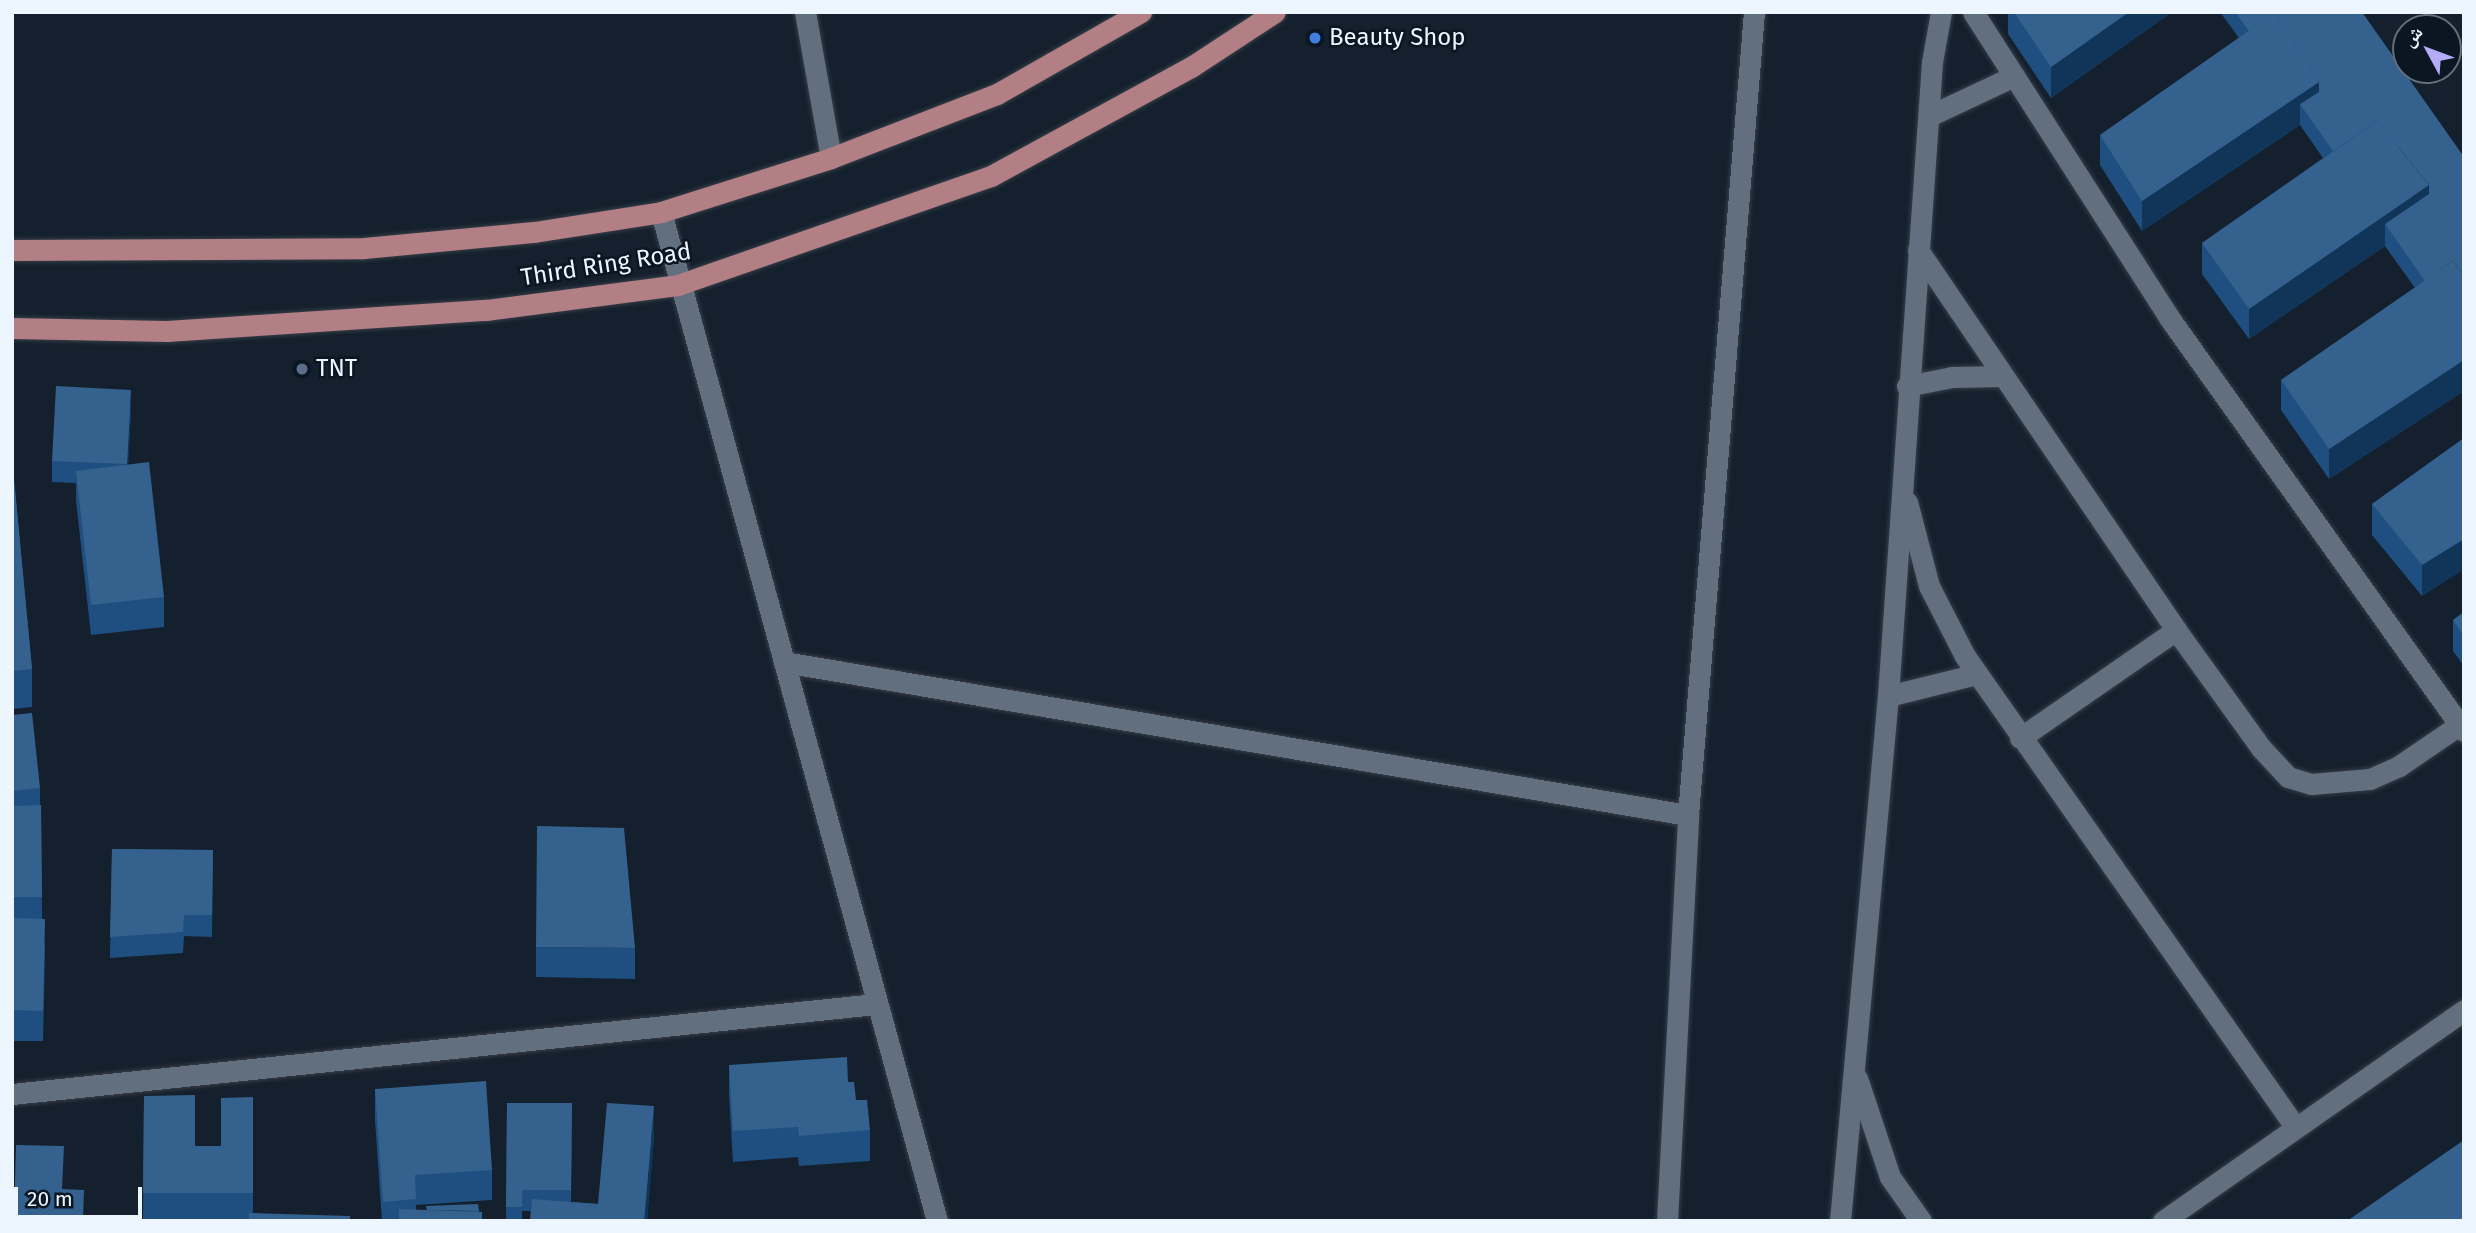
<!DOCTYPE html>
<meta charset="utf-8">
<style>
body{margin:0}
#map{position:relative;width:2476px;height:1233px;overflow:hidden;background:#14202d;font-family:"Fira Sans","Noto Naskh Arabic",sans-serif}
div>[style]{position:absolute}
.roads{filter:drop-shadow(0 0 2px #363d47) drop-shadow(0 0 2px #363d47)}
.service>*{height:21px;margin:-10.5px;padding:0 10.5px;transform-origin:10.5px;border-radius:10.5px;background:#616f7f}
.minor>*{height:21px;margin:-10.5px;padding:0 10.5px;transform-origin:10.5px;border-radius:10.5px;background:#616f7f}
.primary>*{height:21px;margin:-10.5px;padding:0 10.5px;transform-origin:10.5px;border-radius:10.5px;background:#b17f84}
.wall>*{inset:0;background:#1e4f80}
.shaded-wall>*{inset:0;background:#103559}
.building>*{inset:0;background:#34618e}
.dots>*{width:19px;height:19px;translate:-50% -50%;box-sizing:border-box;border:4px solid #0b1623;border-radius:50%}
span{translate:-50% -50%;white-space:nowrap;text-align:center;line-height:1.15;-webkit-text-stroke:5px #0b1623;paint-order:stroke}
.poi-label{font-size:24px;color:#edf5fe}
.left{translate:0 -50%;text-align:left}
.street-label{font-size:24px;color:#edf5fe}
.frame{position:absolute;inset:0;border:14px solid #edf5fe;pointer-events:none}
.north{position:absolute;left:2392px;top:14px;width:70px;height:70px;box-sizing:border-box;background:#0b1623;border:2px solid #656f7b;border-radius:50%;rotate:311deg;font-size:19px;font-weight:700;line-height:28px;text-align:center;color:#edf5fe}
.north::after{content:'';display:block;margin:auto;width:24px;height:32px;background:#b5acf8;clip-path:polygon(50% 0,100% 100%,50% 72%,0 100%)}
.scale{position:absolute;left:14px;top:1187px;width:128px;height:32px;box-sizing:border-box;border:4px solid #edf5fe;border-top:0;padding-left:9px;font-size:21px;line-height:24px;white-space:nowrap;color:#edf5fe;-webkit-text-stroke:5px #0b1623;paint-order:stroke}
</style>
<div id="map">
<div class="roads">
<div class="service">
<i style="left:1973px;top:12px;width:365px;rotate:57.3deg"></i>
<i style="left:2170px;top:319px;width:506px;rotate:54.49deg"></i>
<i style="left:1929px;top:116px;width:94px;rotate:-25.2deg"></i>
<i style="left:1918px;top:250px;width:459px;rotate:55.8deg"></i>
<i style="left:2176px;top:630px;width:145px;rotate:54.2deg"></i>
<i style="left:2261px;top:748px;width:40px;rotate:47deg"></i>
<i style="left:2288px;top:777px;width:24px;rotate:17deg"></i>
<i style="left:2311px;top:784px;width:59px;rotate:-4.8deg"></i>
<i style="left:2370px;top:779px;width:32px;rotate:-24deg"></i>
<i style="left:2399px;top:766px;width:73px;rotate:-34.3deg"></i>
<i style="left:1907px;top:386px;width:46px;rotate:-11.3deg"></i>
<i style="left:1952px;top:377px;width:51px;rotate:-1.1deg"></i>
<i style="left:1907px;top:502px;width:87px;rotate:75.3deg"></i>
<i style="left:1929px;top:586px;width:79px;rotate:62.8deg"></i>
<i style="left:1965px;top:656px;width:576px;rotate:54.96deg"></i>
<i style="left:1888px;top:696px;width:92px;rotate:-13.9deg"></i>
<i style="left:2020px;top:738px;width:190px;rotate:-34.7deg"></i>
<i style="left:1857px;top:1078px;width:104px;rotate:71.6deg"></i>
<i style="left:1890px;top:1177px;width:54px;rotate:54.8deg"></i>
<i style="left:1840px;top:1221px;width:527px;rotate:-84.78deg"></i>
<i style="left:1888px;top:696px;width:636px;rotate:-86.03deg"></i>
<i style="left:1932px;top:62px;width:51px;rotate:-79.8deg"></i>
<i style="left:2163px;top:1221px;width:368px;rotate:-35deg"></i>
</div>
<div class="minor">
<i style="left:805px;top:12px;width:148px;rotate:79.9deg"></i>
<i style="left:661px;top:212px;width:1046px;rotate:74.7deg"></i>
<i style="left:784px;top:662px;width:917px;rotate:9.61deg"></i>
<i style="left:12px;top:1094px;width:869px;rotate:-5.95deg"></i>
<i style="left:1667px;top:1221px;width:407px;rotate:-87deg"></i>
<i style="left:1688px;top:815px;width:806px;rotate:-85.3deg"></i>
</div>
<div class="primary">
<i style="left:12px;top:250px;width:352px;rotate:-0.3deg"></i>
<i style="left:364px;top:248px;width:171px;rotate:-5.4deg"></i>
<i style="left:534px;top:232px;width:129px;rotate:-8.9deg"></i>
<i style="left:661px;top:212px;width:178px;rotate:-17.6deg"></i>
<i style="left:831px;top:158px;width:178px;rotate:-21.1deg"></i>
<i style="left:997px;top:94px;width:166px;rotate:-29.7deg"></i>
<i style="left:12px;top:328px;width:155px;rotate:1.1deg"></i>
<i style="left:167px;top:331px;width:320px;rotate:-3.8deg"></i>
<i style="left:486px;top:310px;width:194px;rotate:-7.4deg"></i>
<i style="left:678px;top:285px;width:331px;rotate:-19.2deg"></i>
<i style="left:991px;top:176px;width:228px;rotate:-28.6deg"></i>
<i style="left:1191px;top:67px;width:100px;rotate:-33.2deg"></i>
</div>
</div>
<div class="wall">
<i style="clip-path:polygon(2008px 12px,2172px 12px,2051px 98px,2008px 34px)"></i>
<i style="clip-path:polygon(2220px 12px,2362px 12px,2464px 391px,2329px 479px,2281px 410px,2281px 380px,2415px 288px,2385px 246px,2249px 339px,2202px 274px,2202px 243px,2323px 158px,2300px 125px,2142px 231px,2100px 165px,2100px 135px,2239px 38px)"></i>
<i style="clip-path:polygon(131px 411px,128px 464px,164px 597px,164px 627px,91px 635px,76px 501px,76px 483px,52px 482px,52px 461px)"></i>
<i style="clip-path:polygon(2464px 438px,2464px 569px,2422px 596px,2372px 535px,2372px 504px)"></i>
<i style="clip-path:polygon(12px 458px,32px 669px,32px 707px,12px 709px)"></i>
<i style="clip-path:polygon(2464px 612px,2464px 666px,2453px 651px,2453px 620px)"></i>
<i style="clip-path:polygon(12px 715px,40px 788px,40px 805px,41px 805px,42px 919px,45px 949px,43px 1041px,12px 1041px)"></i>
<i style="clip-path:polygon(112px 849px,213px 850px,212px 937px,184px 936px,183px 953px,110px 958px)"></i>
<i style="clip-path:polygon(536px 947px,635px 948px,635px 979px,536px 977px)"></i>
<i style="clip-path:polygon(729px 1065px,848px 1082px,870px 1130px,870px 1161px,799px 1166px,798px 1157px,733px 1162px,729px 1095px)"></i>
<i style="clip-path:polygon(375px 1089px,492px 1170px,492px 1200px,416px 1205px,416px 1210px,479px 1211px,482px 1221px,382px 1221px,375px 1120px)"></i>
<i style="clip-path:polygon(144px 1096px,195px 1146px,221px 1146px,253px 1097px,253px 1213px,350px 1221px,143px 1221px)"></i>
<i style="clip-path:polygon(507px 1103px,572px 1103px,571px 1202px,598px 1204px,654px 1137px,647px 1221px,530px 1221px,531px 1211px,522px 1211px,522px 1221px,506px 1221px)"></i>
</div>
<div class="shaded-wall">
<i style="clip-path:polygon(2129px 12px,2172px 12px,2051px 98px,2051px 67px)"></i>
<i style="clip-path:polygon(2319px 82px,2319px 113px,2300px 104px,2300px 125px,2142px 231px,2142px 201px)"></i>
<i style="clip-path:polygon(2429px 185px,2429px 215px,2385px 224px,2385px 246px,2249px 339px,2249px 309px)"></i>
<i style="clip-path:polygon(2464px 360px,2464px 391px,2329px 479px,2329px 449px)"></i>
<i style="clip-path:polygon(131px 390px,131px 411px,127px 486px,127px 464px)"></i>
<i style="clip-path:polygon(2464px 539px,2464px 569px,2422px 596px,2422px 565px)"></i>
<i style="clip-path:polygon(654px 1106px,654px 1137px,647px 1221px,644px 1221px)"></i>
</div>
<div class="building">
<i style="clip-path:polygon(2014px 12px,2129px 12px,2051px 67px)"></i>
<i style="clip-path:polygon(2235px 12px,2362px 12px,2464px 157px,2464px 276px,2453px 261px,2425px 281px,2385px 224px,2429px 194px,2429px 185px,2377px 121px,2333px 151px,2300px 104px,2319px 92px,2319px 82px,2274px 13px,2249px 31px)"></i>
<i style="clip-path:polygon(2274px 13px,2319px 82px,2142px 201px,2100px 135px)"></i>
<i style="clip-path:polygon(2377px 121px,2429px 185px,2249px 309px,2202px 243px)"></i>
<i style="clip-path:polygon(2453px 261px,2464px 276px,2464px 360px,2329px 449px,2281px 380px)"></i>
<i style="clip-path:polygon(56px 386px,131px 390px,127px 464px,52px 461px)"></i>
<i style="clip-path:polygon(2464px 438px,2464px 539px,2422px 565px,2372px 504px)"></i>
<i style="clip-path:polygon(12px 458px,32px 669px,12px 671px)"></i>
<i style="clip-path:polygon(149px 462px,164px 597px,91px 605px,76px 471px)"></i>
<i style="clip-path:polygon(2464px 612px,2464px 636px,2453px 620px)"></i>
<i style="clip-path:polygon(32px 713px,40px 788px,12px 791px,12px 715px)"></i>
<i style="clip-path:polygon(41px 805px,42px 897px,12px 897px,12px 806px)"></i>
<i style="clip-path:polygon(537px 826px,624px 828px,635px 948px,536px 947px)"></i>
<i style="clip-path:polygon(112px 849px,213px 850px,212px 915px,184px 915px,183px 932px,110px 937px)"></i>
<i style="clip-path:polygon(12px 918px,45px 919px,43px 1011px,12px 1010px)"></i>
<i style="clip-path:polygon(847px 1057px,848px 1082px,854px 1082px,856px 1100px,867px 1100px,870px 1130px,799px 1136px,798px 1127px,733px 1131px,729px 1065px)"></i>
<i style="clip-path:polygon(486px 1081px,492px 1170px,415px 1175px,416px 1199px,383px 1202px,375px 1089px)"></i>
<i style="clip-path:polygon(195px 1095px,195px 1146px,221px 1146px,221px 1098px,253px 1097px,253px 1193px,143px 1193px,144px 1096px)"></i>
<i style="clip-path:polygon(507px 1103px,572px 1103px,571px 1190px,522px 1190px,522px 1207px,506px 1207px)"></i>
<i style="clip-path:polygon(607px 1103px,654px 1106px,644px 1221px,530px 1221px,532px 1199px,598px 1204px)"></i>
<i style="clip-path:polygon(2464px 1140px,2464px 1221px,2347px 1221px)"></i>
<i style="clip-path:polygon(16px 1145px,64px 1146px,62px 1189px,84px 1190px,83px 1219px,14px 1218px)"></i>
<i style="clip-path:polygon(478px 1204px,479px 1211px,427px 1210px,426px 1206px)"></i>
<i style="clip-path:polygon(399px 1209px,482px 1212px,482px 1221px,399px 1221px)"></i>
<i style="clip-path:polygon(249px 1213px,350px 1216px,350px 1221px,249px 1221px)"></i>
<i style="clip-path:polygon(12px 1218px,135px 1220px,135px 1221px,12px 1221px)"></i>
</div>
<div class="dots">
<i style="left:1315px;top:38px;background:#3f7fe0"></i>
<i style="left:302px;top:369px;background:#5c6f8a"></i>
</div>
<div class="poi-label">
<span class="left" style="left:1329px;top:38px">Beauty Shop</span>
<span class="left" style="left:316px;top:369px">TNT</span>
</div>
<div class="street-label">
<span style="left:606px;top:265px;rotate:-9deg">Third Ring Road</span>
</div>
<div class="frame"></div>
<div class="north">ش</div>
<div class="scale">20 m</div>
</div>
